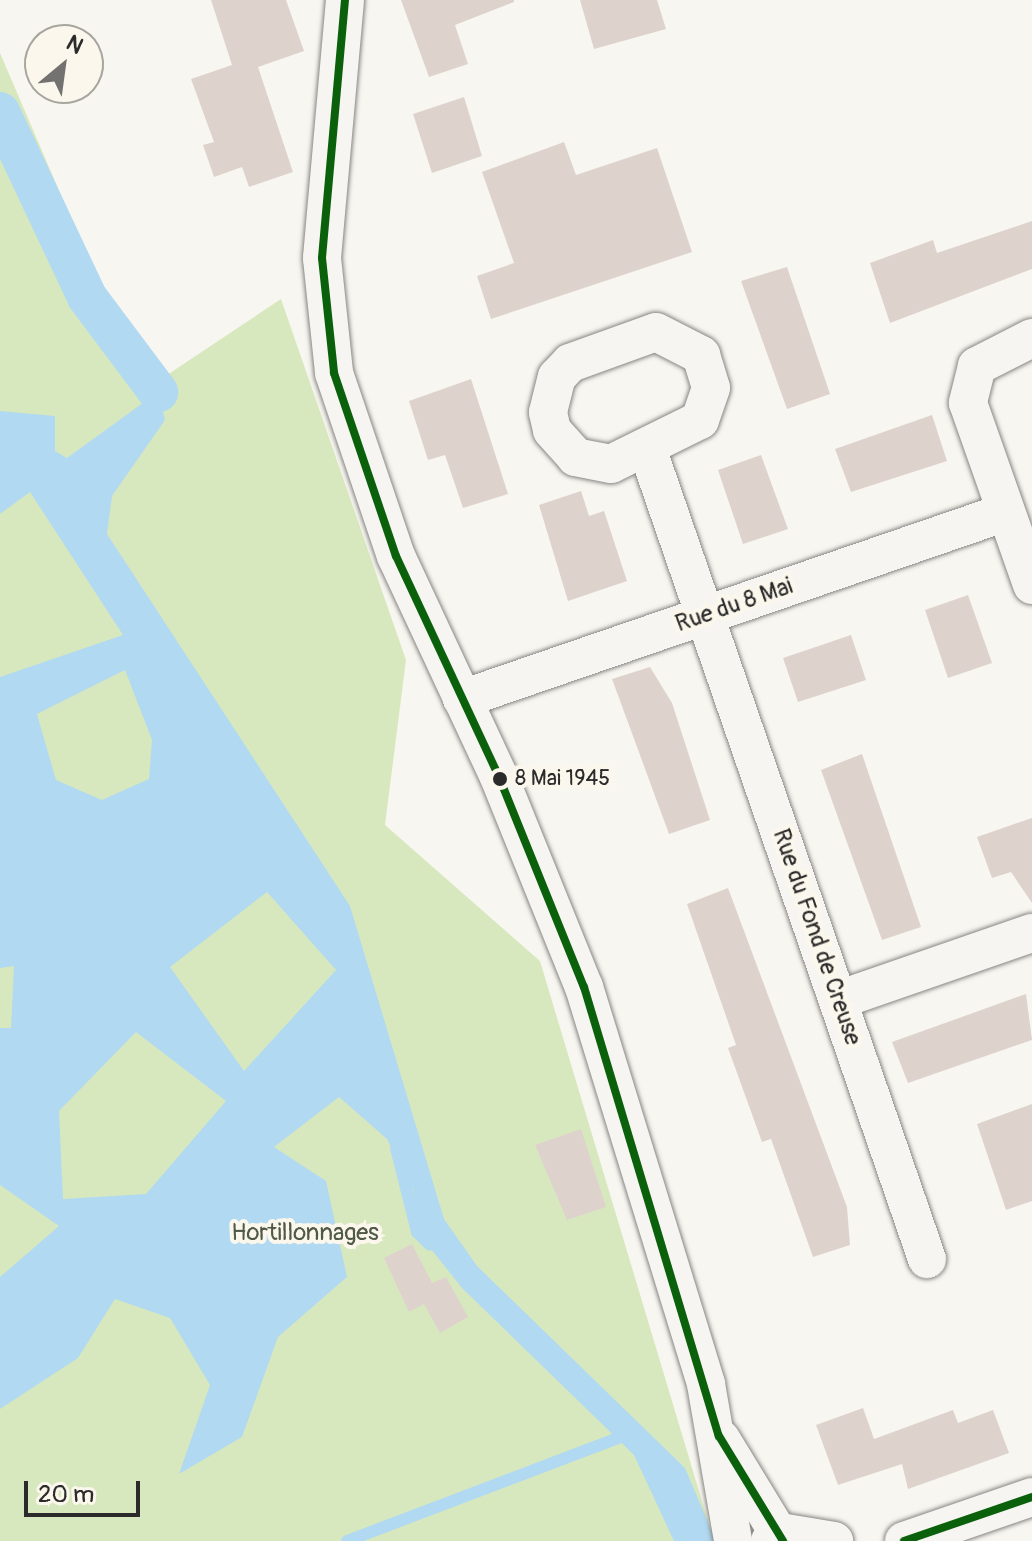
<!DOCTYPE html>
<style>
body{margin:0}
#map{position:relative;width:1032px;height:1541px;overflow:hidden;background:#f8f6f0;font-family:Pangolin,sans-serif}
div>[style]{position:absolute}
.green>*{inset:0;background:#d8e8be}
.water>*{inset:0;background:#b1d9f1}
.stream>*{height:12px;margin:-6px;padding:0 6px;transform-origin:6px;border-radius:6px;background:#b1d9f1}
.canal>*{height:40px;margin:-20px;padding:0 20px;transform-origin:20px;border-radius:20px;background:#b1d9f1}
.building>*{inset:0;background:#ded2cd}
.roads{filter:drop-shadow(0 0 2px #878684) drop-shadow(0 0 2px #878684)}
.minor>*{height:38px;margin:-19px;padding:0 19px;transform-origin:19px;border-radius:19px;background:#f6f5f1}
.bus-1>*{height:8px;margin:-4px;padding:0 4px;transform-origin:4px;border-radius:4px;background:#0b610b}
.dots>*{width:22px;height:22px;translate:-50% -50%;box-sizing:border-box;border:4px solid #fbf7ec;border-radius:50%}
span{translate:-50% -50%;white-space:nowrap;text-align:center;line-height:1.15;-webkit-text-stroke:8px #fbf7ec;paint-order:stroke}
.bus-label{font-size:22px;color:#2b2b2b}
.left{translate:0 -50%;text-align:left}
.street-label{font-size:24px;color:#2b2b2b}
.park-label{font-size:24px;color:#505846}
.north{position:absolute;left:24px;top:24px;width:80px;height:80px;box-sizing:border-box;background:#fbf7ec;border:2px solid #a8a59f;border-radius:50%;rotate:29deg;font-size:22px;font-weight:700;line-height:32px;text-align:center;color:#2b2b2b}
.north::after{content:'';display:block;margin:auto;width:28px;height:36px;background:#737270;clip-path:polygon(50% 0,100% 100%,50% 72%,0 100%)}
.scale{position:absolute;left:24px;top:1481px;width:116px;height:36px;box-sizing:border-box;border:4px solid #2b2b2b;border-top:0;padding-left:10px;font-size:24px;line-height:28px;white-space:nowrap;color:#2b2b2b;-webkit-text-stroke:6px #fbf7ec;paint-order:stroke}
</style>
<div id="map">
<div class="green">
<i style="clip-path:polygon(0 53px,97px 279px,167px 375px,281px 299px,406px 660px,385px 825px,540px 961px,714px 1541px,0 1541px)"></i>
</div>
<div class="water">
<i style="clip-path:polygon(evenodd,158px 392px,165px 420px,112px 496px,107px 534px,350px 906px,444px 1219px,477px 1266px,685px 1468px,716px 1541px,674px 1541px,634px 1455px,462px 1288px,419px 1234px,413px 1189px,387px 1139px,339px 1097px,274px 1147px,326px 1181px,347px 1277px,278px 1337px,242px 1437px,179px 1474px,210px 1385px,170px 1318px,115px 1299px,78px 1358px,0 1409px,0 1277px,59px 1226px,0 1185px,0 1028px,11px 1028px,14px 966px,0 968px,0 677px,123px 635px,30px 492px,0 514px,0 411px,55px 416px,55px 451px,67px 458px,158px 392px,125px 670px,152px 740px,149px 779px,102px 800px,56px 780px,37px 714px,125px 670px,158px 392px,267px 892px,336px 970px,244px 1071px,170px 967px,267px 892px,158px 392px,136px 1032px,226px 1101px,146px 1194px,63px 1199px,59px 1111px,136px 1032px)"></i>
</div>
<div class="stream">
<i style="left:396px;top:1148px;width:87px;rotate:76deg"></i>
<i style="left:417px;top:1232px;width:18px;rotate:45deg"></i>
<i style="left:347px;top:1541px;width:301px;rotate:-20.8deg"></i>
</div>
<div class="canal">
<i style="left:0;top:112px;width:204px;rotate:64.8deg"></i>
<i style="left:87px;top:297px;width:119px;rotate:53.2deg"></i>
</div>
<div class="building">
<i style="clip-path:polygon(211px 0,286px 0,304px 51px,258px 67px,293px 172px,249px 187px,242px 167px,214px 177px,203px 145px,214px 142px,191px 79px,232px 65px)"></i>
<i style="clip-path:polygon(401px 0,514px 0,514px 2px,455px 25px,468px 64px,429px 77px)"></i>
<i style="clip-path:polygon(580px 0,657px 0,666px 29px,594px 49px)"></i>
<i style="clip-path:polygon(464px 97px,482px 156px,432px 173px,413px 114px)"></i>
<i style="clip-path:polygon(564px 142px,576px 175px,657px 148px,692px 252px,491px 319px,477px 276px,514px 263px,482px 172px)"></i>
<i style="clip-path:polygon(1032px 221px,1032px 269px,890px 323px,870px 263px,933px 240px,937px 253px)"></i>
<i style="clip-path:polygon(787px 267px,830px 394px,787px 409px,741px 281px)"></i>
<i style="clip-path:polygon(471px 379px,508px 494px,463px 508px,445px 455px,428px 460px,409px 401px)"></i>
<i style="clip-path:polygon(932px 415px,947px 461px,851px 492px,835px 449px)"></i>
<i style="clip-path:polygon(761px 455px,788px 529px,743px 544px,718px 470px)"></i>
<i style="clip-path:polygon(581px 491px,589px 516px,604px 511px,627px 581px,568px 601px,539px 505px)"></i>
<i style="clip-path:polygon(968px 595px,992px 663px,948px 678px,925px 610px)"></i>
<i style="clip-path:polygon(851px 635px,866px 680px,798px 702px,783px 658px)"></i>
<i style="clip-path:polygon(650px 667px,672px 703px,710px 820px,669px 834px,612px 679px)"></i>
<i style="clip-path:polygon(862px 754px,921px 927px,882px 940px,821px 770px)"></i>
<i style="clip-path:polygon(1032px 818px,1032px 903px,1011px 872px,992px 878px,977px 837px)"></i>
<i style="clip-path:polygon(728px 888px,847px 1207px,850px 1245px,813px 1257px,771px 1139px,762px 1142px,728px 1048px,736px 1045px,687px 904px)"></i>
<i style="clip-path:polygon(1026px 994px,1032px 1040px,908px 1083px,892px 1042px)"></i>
<i style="clip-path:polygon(1032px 1104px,1032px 1201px,1006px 1210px,977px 1124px)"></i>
<i style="clip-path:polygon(581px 1129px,606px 1207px,567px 1220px,535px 1145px)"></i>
<i style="clip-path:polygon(412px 1244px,432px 1283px,446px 1277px,468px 1317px,440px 1333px,424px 1304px,409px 1312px,384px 1258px)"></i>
<i style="clip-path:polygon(863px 1408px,874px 1439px,953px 1410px,958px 1423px,993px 1410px,1009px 1453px,908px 1489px,902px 1464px,838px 1485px,816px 1425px)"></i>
</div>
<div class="roads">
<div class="minor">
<i style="left:345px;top:0;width:259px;rotate:95.1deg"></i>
<i style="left:322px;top:258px;width:116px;rotate:84deg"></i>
<i style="left:334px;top:373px;width:193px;rotate:71.3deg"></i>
<i style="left:396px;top:556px;width:244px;rotate:65deg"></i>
<i style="left:499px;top:777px;width:227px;rotate:68deg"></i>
<i style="left:584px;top:987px;width:415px;rotate:72.9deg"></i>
<i style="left:706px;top:1384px;width:159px;rotate:80.2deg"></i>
<i style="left:656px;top:332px;width:51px;rotate:27.1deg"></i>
<i style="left:701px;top:355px;width:34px;rotate:73deg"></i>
<i style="left:711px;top:388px;width:34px;rotate:109deg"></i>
<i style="left:700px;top:420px;width:99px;rotate:153.7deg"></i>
<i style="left:611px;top:464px;width:36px;rotate:-169deg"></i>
<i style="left:576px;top:457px;width:36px;rotate:-132deg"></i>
<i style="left:552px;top:430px;width:18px;rotate:-103deg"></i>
<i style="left:548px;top:412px;width:36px;rotate:-76deg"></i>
<i style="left:557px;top:377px;width:19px;rotate:-47deg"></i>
<i style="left:570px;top:363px;width:91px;rotate:-19.8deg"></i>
<i style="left:1032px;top:338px;width:62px;rotate:153deg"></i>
<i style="left:977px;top:366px;width:38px;rotate:104deg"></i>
<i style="left:968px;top:403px;width:193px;rotate:70.6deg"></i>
<i style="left:648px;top:451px;width:855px;rotate:70.95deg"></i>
<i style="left:462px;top:699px;width:575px;rotate:-18.97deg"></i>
<i style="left:838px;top:1000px;width:205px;rotate:-19.1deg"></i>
<i style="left:721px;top:1439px;width:119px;rotate:58.7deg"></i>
<i style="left:770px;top:1541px;width:13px;rotate:-42deg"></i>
<i style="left:780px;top:1532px;width:55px;rotate:9.5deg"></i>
<i style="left:904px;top:1541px;width:135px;rotate:-19deg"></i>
</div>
</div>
<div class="bus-1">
<i style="left:345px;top:0;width:259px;rotate:95.1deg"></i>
<i style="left:322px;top:258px;width:116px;rotate:84deg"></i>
<i style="left:334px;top:373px;width:193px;rotate:71.3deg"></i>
<i style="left:396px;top:556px;width:244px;rotate:65deg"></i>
<i style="left:499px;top:777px;width:227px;rotate:68deg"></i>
<i style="left:584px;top:987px;width:469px;rotate:73.3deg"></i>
<i style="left:719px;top:1436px;width:123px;rotate:58.6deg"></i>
<i style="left:904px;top:1541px;width:135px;rotate:-19deg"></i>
</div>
<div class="dots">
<i style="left:500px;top:779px;background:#2b2b2b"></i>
</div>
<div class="bus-label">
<span class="left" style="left:515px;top:779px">8 Mai 1945</span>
</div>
<div class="street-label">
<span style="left:734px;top:605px;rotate:-19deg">Rue du 8 Mai</span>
<span style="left:817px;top:937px;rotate:71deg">Rue du Fond de Creuse</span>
</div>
<div class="park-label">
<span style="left:305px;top:1233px">Hortillonnages</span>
</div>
<div class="north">N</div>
<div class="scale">20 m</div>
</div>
